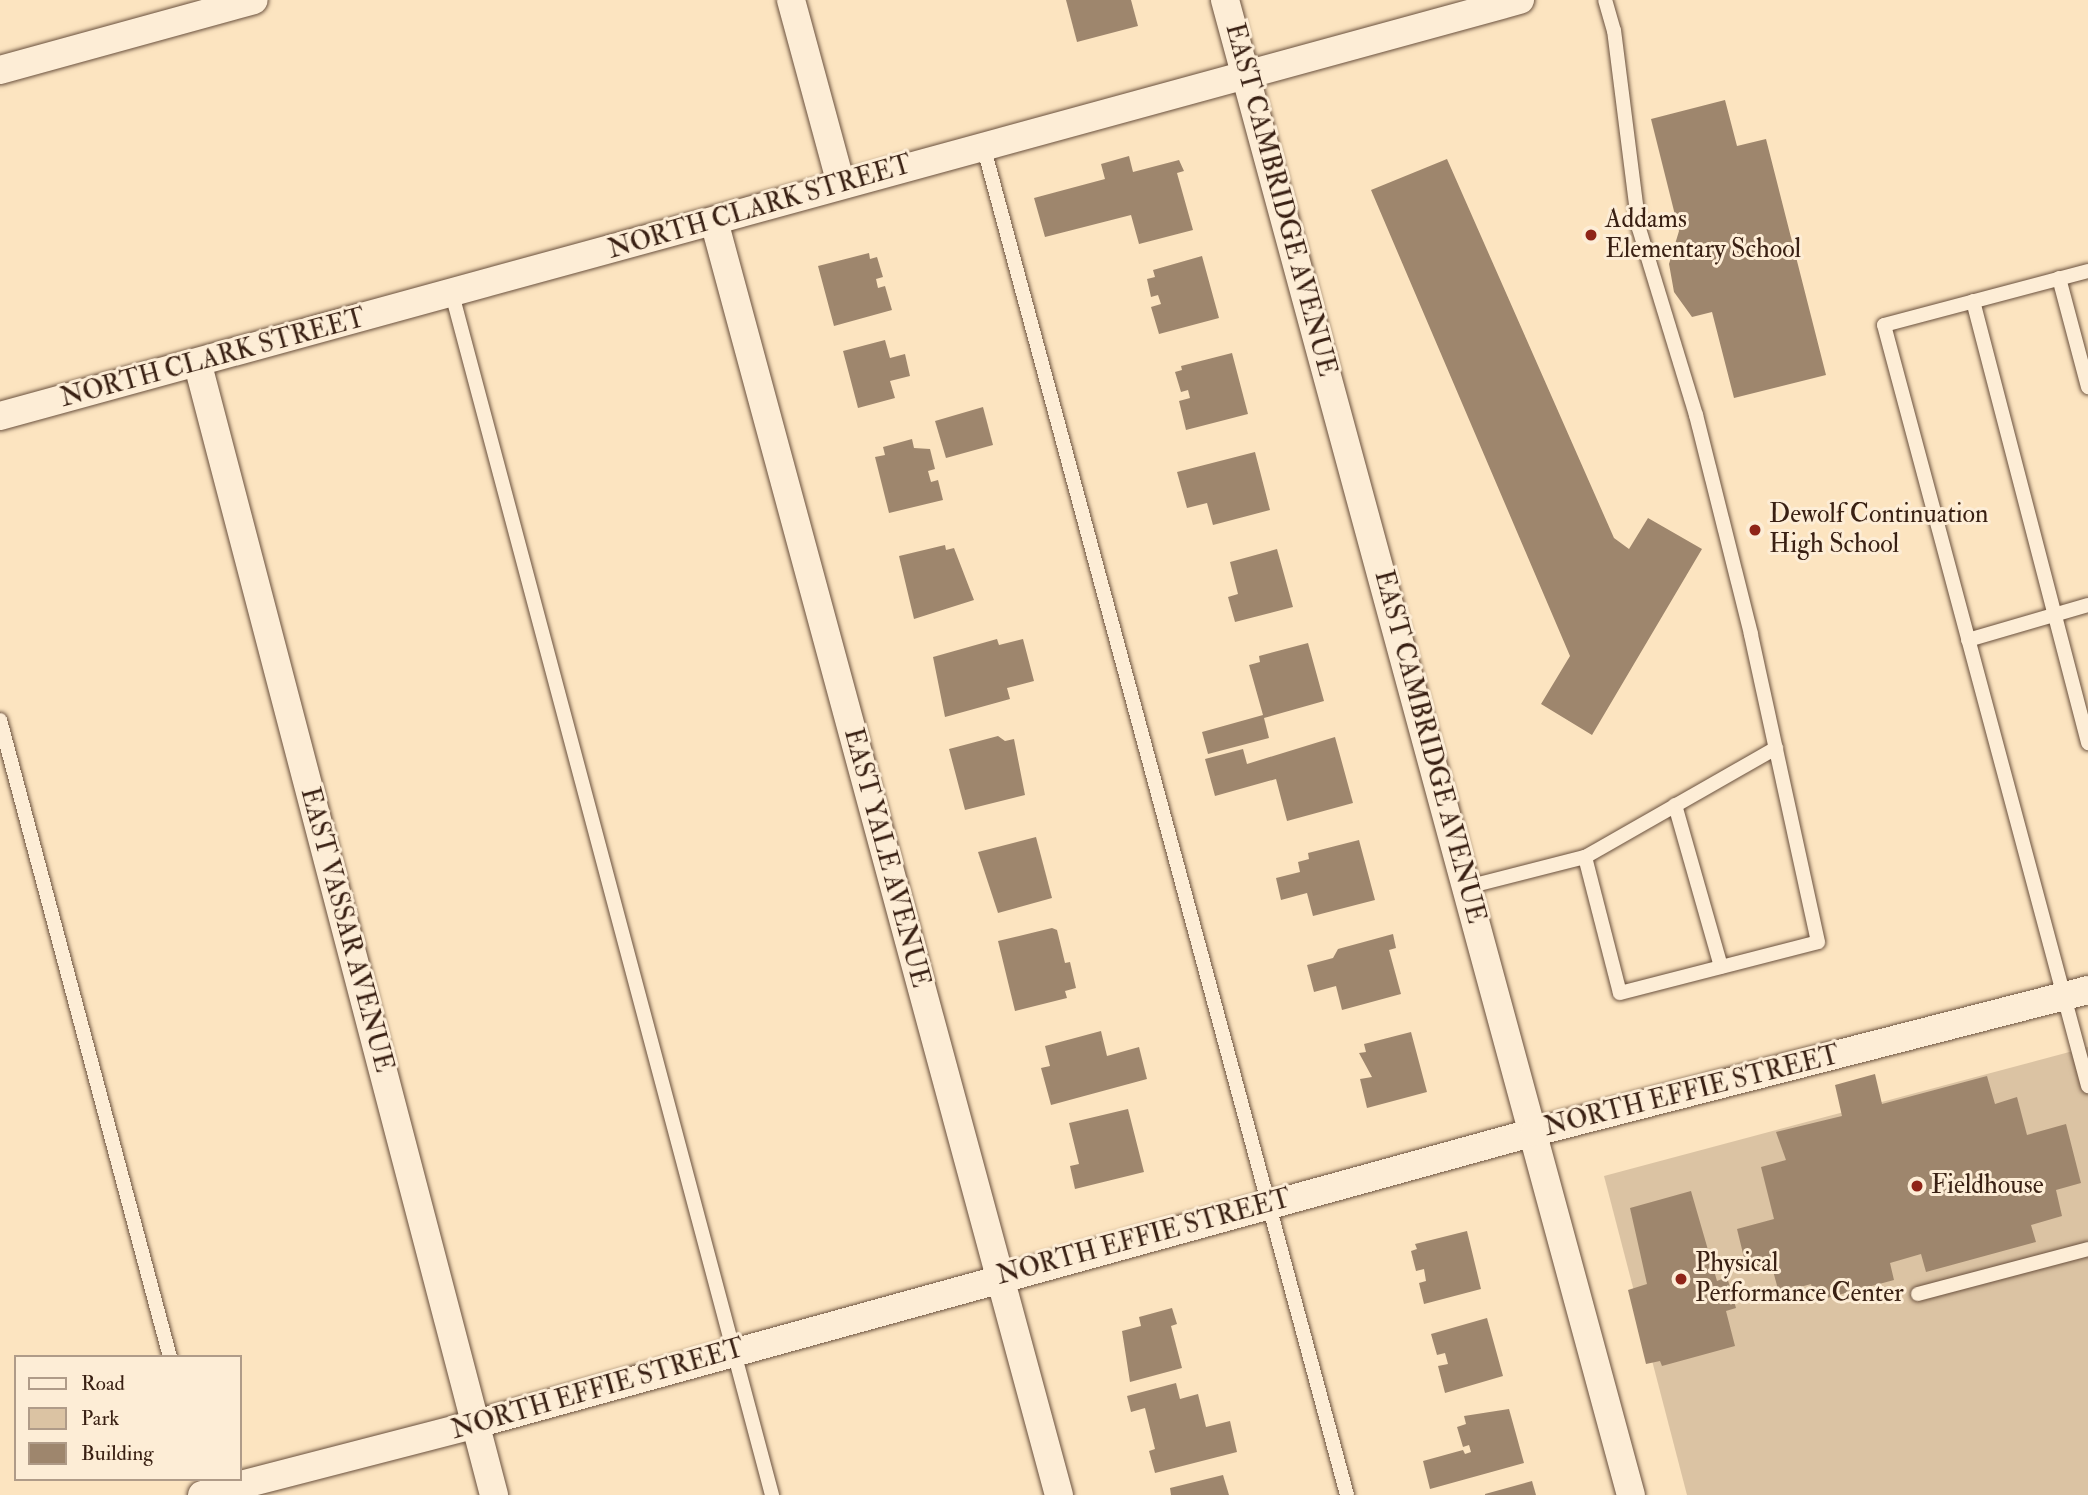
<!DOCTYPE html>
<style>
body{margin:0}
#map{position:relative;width:2088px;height:1495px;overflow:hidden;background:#fce4c0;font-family:"IM FELL Double Pica",serif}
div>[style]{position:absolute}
.green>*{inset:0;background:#dbc3a3}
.building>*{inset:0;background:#9e866d}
.roads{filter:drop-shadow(0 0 2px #6a513e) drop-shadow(0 0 2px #6a513e)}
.lane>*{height:14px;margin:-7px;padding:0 7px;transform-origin:7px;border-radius:7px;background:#fdedd6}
.street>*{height:28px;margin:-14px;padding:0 14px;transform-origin:14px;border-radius:14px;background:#fdedd6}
.dots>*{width:19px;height:19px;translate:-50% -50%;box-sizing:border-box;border:4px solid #fdedd6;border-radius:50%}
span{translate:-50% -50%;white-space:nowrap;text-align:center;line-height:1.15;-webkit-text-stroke:6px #fdedd6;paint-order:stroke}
.street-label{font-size:26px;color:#392013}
.poi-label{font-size:26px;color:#392013}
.left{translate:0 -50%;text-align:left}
.legend{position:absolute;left:14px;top:1355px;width:228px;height:126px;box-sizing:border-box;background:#fdedd6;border:2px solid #af9b88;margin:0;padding:9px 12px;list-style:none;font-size:21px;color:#392013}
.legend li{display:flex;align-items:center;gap:14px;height:35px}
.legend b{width:35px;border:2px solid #af9b88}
</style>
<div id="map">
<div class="green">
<i style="clip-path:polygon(2088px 1047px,2088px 1495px,1687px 1495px,1604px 1176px)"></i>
</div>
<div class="building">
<i style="clip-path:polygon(1066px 0,1131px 0,1138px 26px,1077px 42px)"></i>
<i style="clip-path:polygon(1725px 100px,1737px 146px,1766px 139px,1826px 375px,1734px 398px,1712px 312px,1692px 317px,1674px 292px,1669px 264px,1679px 231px,1651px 119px)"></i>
<i style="clip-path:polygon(1129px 156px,1133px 172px,1179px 160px,1184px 171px,1177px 173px,1193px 230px,1139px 244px,1131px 215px,1045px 237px,1034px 198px,1105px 179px,1101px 164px)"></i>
<i style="clip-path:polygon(1447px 159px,1614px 538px,1629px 549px,1648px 518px,1702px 549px,1592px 735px,1541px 704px,1570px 656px,1371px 190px)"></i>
<i style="clip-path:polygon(869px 253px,870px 259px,877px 257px,883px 277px,876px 279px,878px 288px,885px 286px,892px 310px,834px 326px,818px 266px)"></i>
<i style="clip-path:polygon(1202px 256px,1219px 318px,1159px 334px,1151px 307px,1161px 304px,1158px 295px,1151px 297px,1147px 279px,1155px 277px,1153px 270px)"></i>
<i style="clip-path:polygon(885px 340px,890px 358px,905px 354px,910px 376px,890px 381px,895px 398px,858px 408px,843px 351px)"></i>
<i style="clip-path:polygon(1232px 353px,1248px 414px,1186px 430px,1179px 401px,1190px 398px,1188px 390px,1181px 392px,1175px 372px,1182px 370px,1181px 366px)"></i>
<i style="clip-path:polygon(983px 407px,993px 445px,946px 458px,935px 421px)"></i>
<i style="clip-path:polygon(912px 439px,914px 448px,930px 449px,935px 469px,928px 471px,931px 482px,938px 480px,943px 500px,889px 513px,875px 457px,885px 455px,883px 447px)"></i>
<i style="clip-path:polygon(1255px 452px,1270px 510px,1213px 525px,1207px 503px,1187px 508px,1177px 472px)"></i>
<i style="clip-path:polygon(945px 545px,946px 550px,954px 548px,974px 600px,914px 619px,899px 556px)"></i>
<i style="clip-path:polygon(1277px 549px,1293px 607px,1235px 622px,1228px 597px,1238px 594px,1230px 562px)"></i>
<i style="clip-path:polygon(997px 639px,999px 645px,1023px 639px,1034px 681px,1007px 688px,1010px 699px,945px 717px,933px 657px)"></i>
<i style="clip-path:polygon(1308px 643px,1324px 701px,1264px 718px,1269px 738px,1208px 754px,1202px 732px,1263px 715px,1249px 665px,1260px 662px,1259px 656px)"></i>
<i style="clip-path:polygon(998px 736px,1005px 741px,1014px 739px,1025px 795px,965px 810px,949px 749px)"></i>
<i style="clip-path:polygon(1335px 737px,1353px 803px,1287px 821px,1276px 779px,1215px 796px,1205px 759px,1243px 749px,1247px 764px)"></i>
<i style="clip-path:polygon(1036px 837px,1052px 898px,998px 913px,978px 852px)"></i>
<i style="clip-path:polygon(1359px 840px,1375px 900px,1313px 916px,1307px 893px,1281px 900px,1276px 878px,1300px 872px,1298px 862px,1309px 859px,1308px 853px)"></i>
<i style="clip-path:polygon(1052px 928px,1057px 930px,1065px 963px,1070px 962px,1076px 988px,1065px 991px,1067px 998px,1015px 1011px,998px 941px)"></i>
<i style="clip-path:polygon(1393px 934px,1396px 948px,1389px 950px,1401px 994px,1342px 1010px,1336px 986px,1314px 992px,1307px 965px,1333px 958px,1338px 949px)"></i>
<i style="clip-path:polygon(1101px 1031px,1107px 1056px,1139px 1047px,1147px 1079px,1051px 1105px,1041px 1068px,1050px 1066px,1045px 1046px)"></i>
<i style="clip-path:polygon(1411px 1032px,1427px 1092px,1367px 1108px,1360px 1079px,1372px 1077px,1359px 1053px,1366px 1052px,1364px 1044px)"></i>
<i style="clip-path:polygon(1875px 1074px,1882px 1104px,1987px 1076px,1995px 1104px,2017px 1097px,2027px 1135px,2066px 1124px,2081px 1183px,2056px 1190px,2062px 1216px,2031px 1225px,2036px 1242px,1926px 1272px,1921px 1254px,1890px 1263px,1894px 1280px,1816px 1301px,1811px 1284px,1779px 1293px,1772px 1267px,1748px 1274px,1737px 1229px,1774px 1219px,1761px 1167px,1786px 1160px,1776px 1132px,1842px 1116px,1835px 1085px)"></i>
<i style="clip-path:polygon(1128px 1109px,1144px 1172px,1075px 1189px,1070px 1166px,1079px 1164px,1069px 1123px)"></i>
<i style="clip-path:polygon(1691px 1191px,1717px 1281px,1727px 1277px,1736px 1308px,1726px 1311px,1735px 1346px,1662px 1366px,1660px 1361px,1646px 1364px,1628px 1290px,1647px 1284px,1630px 1208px)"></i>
<i style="clip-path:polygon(1467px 1231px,1481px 1289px,1424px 1304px,1419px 1283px,1426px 1281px,1424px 1269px,1416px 1271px,1411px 1251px,1417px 1249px,1415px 1244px)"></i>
<i style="clip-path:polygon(1172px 1308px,1177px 1324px,1171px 1326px,1182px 1368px,1130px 1382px,1122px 1331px,1141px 1326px,1139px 1317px)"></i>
<i style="clip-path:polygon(1487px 1318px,1503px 1376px,1445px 1393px,1438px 1366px,1448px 1364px,1445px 1353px,1437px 1355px,1431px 1334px)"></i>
<i style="clip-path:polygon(1176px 1383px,1180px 1399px,1198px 1394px,1206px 1427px,1230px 1421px,1237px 1452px,1155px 1473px,1149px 1451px,1155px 1449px,1145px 1408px,1131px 1412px,1127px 1396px)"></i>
<i style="clip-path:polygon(1509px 1409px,1524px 1463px,1430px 1489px,1423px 1461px,1463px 1450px,1465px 1454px,1471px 1452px,1469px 1445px,1463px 1447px,1457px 1427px,1466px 1424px,1464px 1416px)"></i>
<i style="clip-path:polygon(1223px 1475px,1229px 1495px,1171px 1495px,1170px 1488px)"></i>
<i style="clip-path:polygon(1532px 1481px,1536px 1495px,1485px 1495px,1485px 1494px)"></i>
</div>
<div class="roads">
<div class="lane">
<i style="left:983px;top:145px;width:1398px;rotate:74.91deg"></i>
<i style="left:2088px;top:271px;width:211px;rotate:165.2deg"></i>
<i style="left:1884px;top:325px;width:788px;rotate:74.99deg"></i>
<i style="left:2059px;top:278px;width:113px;rotate:75.1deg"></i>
<i style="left:452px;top:294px;width:1243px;rotate:75.08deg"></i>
<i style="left:1973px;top:301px;width:457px;rotate:75.4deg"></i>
<i style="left:1968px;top:640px;width:125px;rotate:-16.3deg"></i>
<i style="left:0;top:720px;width:659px;rotate:75.06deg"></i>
<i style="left:1675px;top:805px;width:168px;rotate:74.1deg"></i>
<i style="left:1585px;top:857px;width:220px;rotate:-29.7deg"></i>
<i style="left:1467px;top:887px;width:122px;rotate:-14.3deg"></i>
<i style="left:1585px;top:857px;width:140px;rotate:75.6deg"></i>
<i style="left:1620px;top:993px;width:204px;rotate:-14.4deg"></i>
<i style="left:1818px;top:942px;width:315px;rotate:-102.3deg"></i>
<i style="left:1751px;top:634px;width:226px;rotate:-104.1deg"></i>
<i style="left:1696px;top:415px;width:195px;rotate:-107deg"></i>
<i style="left:1639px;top:228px;width:199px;rotate:-97.2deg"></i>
<i style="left:1614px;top:31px;width:32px;rotate:-106deg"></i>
<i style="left:1918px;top:1294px;width:176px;rotate:-14.8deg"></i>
</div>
<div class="street">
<i style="left:791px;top:0;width:191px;rotate:74.8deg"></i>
<i style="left:1225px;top:0;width:1549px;rotate:74.81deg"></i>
<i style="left:0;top:70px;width:263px;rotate:-15.4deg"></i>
<i style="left:714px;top:221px;width:1320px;rotate:74.85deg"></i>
<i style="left:198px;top:365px;width:1168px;rotate:75.32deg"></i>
<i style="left:0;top:416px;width:1576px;rotate:-15.31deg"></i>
<i style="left:202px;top:1495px;width:283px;rotate:-14.5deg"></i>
<i style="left:476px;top:1424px;width:1099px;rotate:-15.42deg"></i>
<i style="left:1535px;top:1132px;width:571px;rotate:-14.4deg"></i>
</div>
</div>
<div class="dots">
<i style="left:1591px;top:235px;background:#8f2418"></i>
<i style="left:1755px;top:530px;background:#8f2418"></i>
<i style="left:1917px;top:1186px;background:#8f2418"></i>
<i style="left:1681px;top:1279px;background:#8f2418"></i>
</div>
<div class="street-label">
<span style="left:1280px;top:200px;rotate:75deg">EAST CAMBRIDGE AVENUE</span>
<span style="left:760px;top:208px;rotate:-16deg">NORTH CLARK STREET</span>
<span style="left:213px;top:359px;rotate:-15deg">NORTH CLARK STREET</span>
<span style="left:1429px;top:747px;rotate:75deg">EAST CAMBRIDGE AVENUE</span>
<span style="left:886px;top:858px;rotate:75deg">EAST YALE AVENUE</span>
<span style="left:346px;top:930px;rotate:75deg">EAST VASSAR AVENUE</span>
<span style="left:1692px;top:1092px;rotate:-14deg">NORTH EFFIE STREET</span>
<span style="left:1144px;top:1238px;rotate:-15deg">NORTH EFFIE STREET</span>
<span style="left:598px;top:1390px;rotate:-16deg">NORTH EFFIE STREET</span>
</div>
<div class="poi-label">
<span class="left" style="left:1605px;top:235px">Addams<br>Elementary School</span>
<span class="left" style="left:1769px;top:530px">Dewolf Continuation<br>High School</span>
<span class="left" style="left:1931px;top:1186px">Fieldhouse</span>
<span class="left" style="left:1695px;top:1279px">Physical<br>Performance Center</span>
</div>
<ul class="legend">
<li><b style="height:9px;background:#fdedd6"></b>Road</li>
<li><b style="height:19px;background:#dbc3a3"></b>Park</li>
<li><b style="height:19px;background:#9e866d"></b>Building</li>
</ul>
</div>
